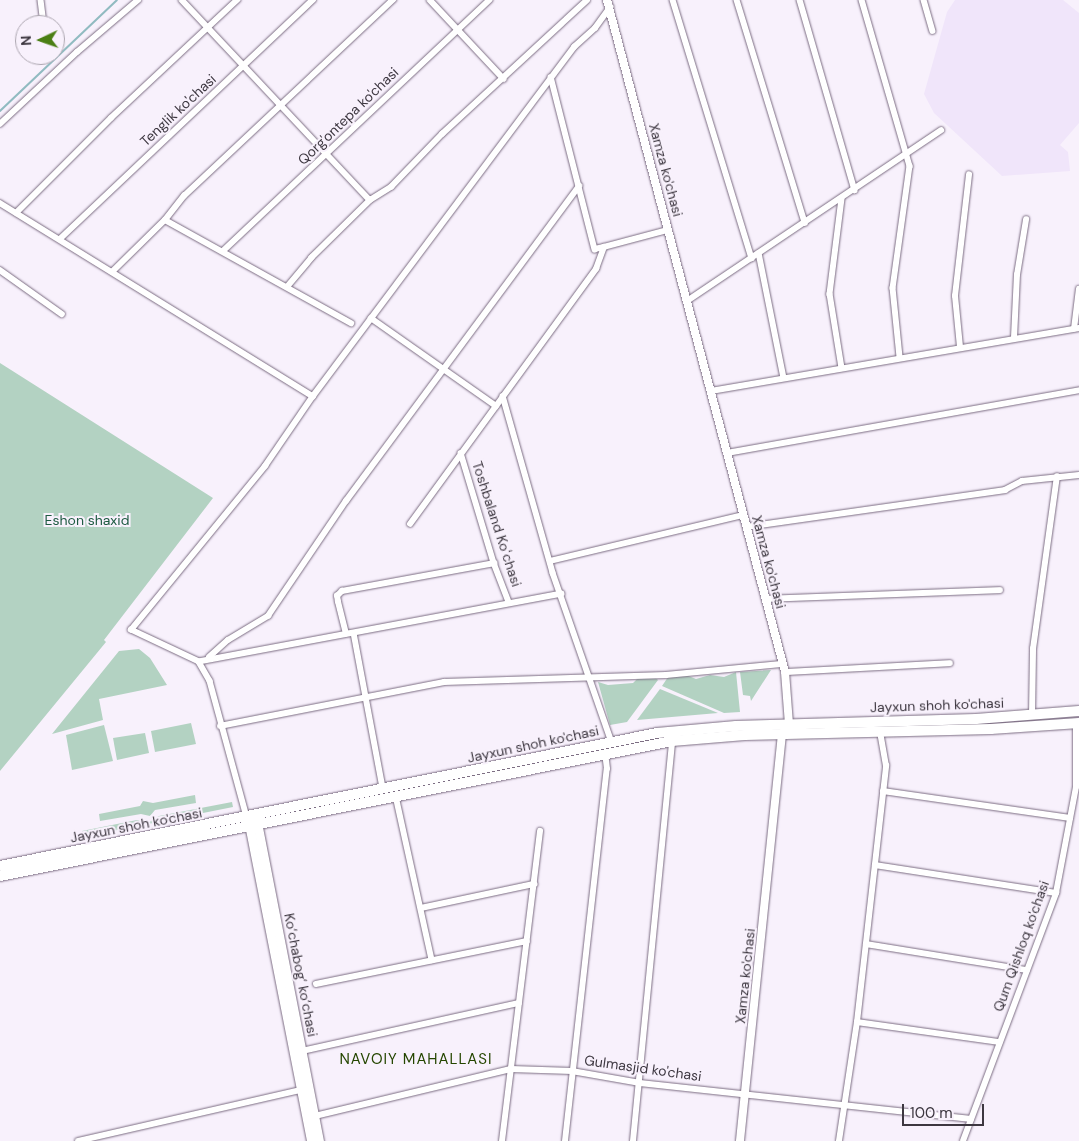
<!DOCTYPE html>
<meta charset="utf-8">
<style>
body{margin:0}
#map{position:relative;width:1079px;height:1141px;overflow:hidden;background:#f8f1fc;font-family:"DM Sans",sans-serif}
div>[style]{position:absolute}
.medical>*{inset:0;background:#f0e5fa}
.green>*{inset:0;background:#b3d2c2}
.stream>*{height:2px;margin:-1px;padding:0 1px;transform-origin:1px;border-radius:1px;background:#91bbc1}
.roads{filter:drop-shadow(0 0 1px #7b6c82) drop-shadow(0 0 1px #7b6c82)}
.minor>*{height:5.5px;margin:-2.75px;padding:0 2.75px;transform-origin:2.75px;border-radius:2.75px;background:#fff}
.tertiary>*{height:8px;margin:-4px;padding:0 4px;transform-origin:4px;border-radius:4px;background:#fff}
.secondary>*{height:9px;margin:-4.5px;padding:0 4.5px;transform-origin:4.5px;border-radius:4.5px;background:#fff}
.trunk>*{height:10px;margin:-5px;padding:0 5px;transform-origin:5px;border-radius:5px;background:#fff}
span{translate:-50% -50%;white-space:nowrap;text-align:center;line-height:1.15;-webkit-text-stroke:4px #f8f1fc;paint-order:stroke}
.street-label{font-size:14px;color:#3d3740}
.park-label{font-size:14px;color:#1e5b42}
.neighbourhood-label{font-size:15px;color:#254600;letter-spacing:1px}
.north{position:absolute;left:15px;top:15px;width:50px;height:50px;box-sizing:border-box;background:#f8f1fc;border:1px solid #ada7b1;border-radius:50%;rotate:267deg;font-size:14px;font-weight:700;line-height:20px;text-align:center;color:#3d3740}
.north::after{content:'';display:block;margin:auto;width:18px;height:22px;background:#4b7f14;clip-path:polygon(50% 0,100% 100%,50% 72%,0 100%)}
.scale{position:absolute;left:902px;top:1104px;width:82px;height:22px;box-sizing:border-box;border:2px solid #3d3740;border-top:0;padding-left:6px;font-size:15px;line-height:18px;white-space:nowrap;color:#3d3740;-webkit-text-stroke:4px #f8f1fc;paint-order:stroke}
</style>
<div id="map">
<div class="medical">
<i style="clip-path:polygon(955px 0,1063px 0,1079px 13px,1079px 123px,1060px 145px,1068px 152px,1070px 171px,1002px 176px,934px 113px,924px 94px,947px 12px)"></i>
</div>
<div class="green">
<i style="clip-path:polygon(0 363px,213px 498px,104px 640px,106px 642px,0 771px)"></i>
<i style="clip-path:polygon(139px 649px,150px 658px,167px 685px,99px 699px,103px 720px,52px 734px,119px 651px)"></i>
<i style="clip-path:polygon(771px 670px,751px 701px,750px 696px,743px 695px,740px 672px)"></i>
<i style="clip-path:polygon(736px 672px,740px 712px,724px 713px,662px 686px,668px 677px,686px 675px,696px 679px,710px 675px,724px 677px)"></i>
<i style="clip-path:polygon(655px 677px,658px 680px,627px 722px,610px 725px,598px 682px,608px 685px,633px 683px,638px 678px)"></i>
<i style="clip-path:polygon(660px 689px,718px 713px,637px 720px)"></i>
<i style="clip-path:polygon(191px 723px,196px 744px,155px 752px,151px 731px)"></i>
<i style="clip-path:polygon(104px 725px,113px 761px,72px 770px,66px 735px)"></i>
<i style="clip-path:polygon(145px 733px,149px 753px,117px 760px,113px 738px)"></i>
<i style="clip-path:polygon(195px 795px,196px 803px,155px 810px,150px 816px,141px 814px,100px 821px,99px 814px,140px 806px,143px 801px,153px 803px)"></i>
<i style="clip-path:polygon(232px 802px,233px 807px,83px 837px,82px 831px,137px 820px,148px 823px,159px 816px)"></i>
</div>
<div class="stream">
<i style="left:0;top:111px;width:161px;rotate:-43.5deg"></i>
</div>
<div class="roads">
<div class="minor">
<i style="left:41px;top:0;width:25px;rotate:83deg"></i>
<i style="left:182px;top:0;width:274px;rotate:46.8deg"></i>
<i style="left:430px;top:0;width:108px;rotate:46.9deg"></i>
<i style="left:673px;top:0;width:270px;rotate:73deg"></i>
<i style="left:737px;top:0;width:233px;rotate:73deg"></i>
<i style="left:800px;top:0;width:198px;rotate:73.9deg"></i>
<i style="left:862px;top:0;width:173px;rotate:73.9deg"></i>
<i style="left:910px;top:166px;width:123px;rotate:97.9deg"></i>
<i style="left:893px;top:288px;width:69px;rotate:84.2deg"></i>
<i style="left:924px;top:0;width:32px;rotate:74deg"></i>
<i style="left:551px;top:77px;width:178px;rotate:75.7deg"></i>
<i style="left:595px;top:249px;width:9px;rotate:-13deg"></i>
<i style="left:0;top:124px;width:105px;rotate:-43.1deg"></i>
<i style="left:77px;top:52px;width:80px;rotate:-40.4deg"></i>
<i style="left:842px;top:199px;width:96px;rotate:97.2deg"></i>
<i style="left:830px;top:294px;width:75px;rotate:80.8deg"></i>
<i style="left:0;top:203px;width:368px;rotate:31.7deg"></i>
<i style="left:16px;top:213px;width:134px;rotate:-45deg"></i>
<i style="left:111px;top:118px;width:173px;rotate:-43.1deg"></i>
<i style="left:165px;top:220px;width:213px;rotate:29deg"></i>
<i style="left:60px;top:239px;width:348px;rotate:-43.4deg"></i>
<i style="left:223px;top:251px;width:366px;rotate:-43.3deg"></i>
<i style="left:759px;top:253px;width:127px;rotate:78.7deg"></i>
<i style="left:0;top:270px;width:76px;rotate:35.4deg"></i>
<i style="left:112px;top:272px;width:74px;rotate:-44.5deg"></i>
<i style="left:165px;top:220px;width:31px;rotate:-52deg"></i>
<i style="left:184px;top:196px;width:287px;rotate:-43.2deg"></i>
<i style="left:287px;top:287px;width:38px;rotate:-50deg"></i>
<i style="left:311px;top:258px;width:83px;rotate:-44.5deg"></i>
<i style="left:370px;top:200px;width:25px;rotate:-32deg"></i>
<i style="left:391px;top:187px;width:74px;rotate:-46.1deg"></i>
<i style="left:442px;top:134px;width:197px;rotate:-42.7deg"></i>
<i style="left:687px;top:301px;width:306px;rotate:-33.9deg"></i>
<i style="left:371px;top:318px;width:153px;rotate:35.1deg"></i>
<i style="left:1074px;top:329px;width:40px;rotate:-82.9deg"></i>
<i style="left:1014px;top:338px;width:63px;rotate:-87.3deg"></i>
<i style="left:1017px;top:275px;width:56px;rotate:-80.7deg"></i>
<i style="left:960px;top:347px;width:51px;rotate:-95.6deg"></i>
<i style="left:955px;top:296px;width:122px;rotate:-83.4deg"></i>
<i style="left:711px;top:391px;width:373px;rotate:-9.7deg"></i>
<i style="left:503px;top:396px;width:184px;rotate:74.2deg"></i>
<i style="left:553px;top:573px;width:179px;rotate:70.8deg"></i>
<i style="left:461px;top:453px;width:115px;rotate:73.3deg"></i>
<i style="left:494px;top:563px;width:42px;rotate:69deg"></i>
<i style="left:727px;top:453px;width:358px;rotate:-10.1deg"></i>
<i style="left:410px;top:524px;width:316px;rotate:-53.9deg"></i>
<i style="left:596px;top:269px;width:23px;rotate:-70deg"></i>
<i style="left:604px;top:247px;width:66px;rotate:-14.9deg"></i>
<i style="left:746px;top:527px;width:262px;rotate:-8.1deg"></i>
<i style="left:1005px;top:490px;width:19px;rotate:-28deg"></i>
<i style="left:1022px;top:481px;width:57px;rotate:-6deg"></i>
<i style="left:550px;top:561px;width:198px;rotate:-13.4deg"></i>
<i style="left:562px;top:594px;width:369px;rotate:169.4deg"></i>
<i style="left:199px;top:662px;width:75px;rotate:-154.8deg"></i>
<i style="left:131px;top:630px;width:212px;rotate:-50.7deg"></i>
<i style="left:265px;top:466px;width:85px;rotate:-55.6deg"></i>
<i style="left:313px;top:396px;width:436px;rotate:-53.2deg"></i>
<i style="left:574px;top:47px;width:28px;rotate:-42deg"></i>
<i style="left:595px;top:28px;width:26px;rotate:-54deg"></i>
<i style="left:766px;top:599px;width:234px;rotate:-2.2deg"></i>
<i style="left:354px;top:633px;width:158px;rotate:79.4deg"></i>
<i style="left:346px;top:634px;width:33px;rotate:-104deg"></i>
<i style="left:338px;top:602px;width:6px;rotate:-99deg"></i>
<i style="left:337px;top:596px;width:7px;rotate:-45deg"></i>
<i style="left:342px;top:591px;width:155px;rotate:-10.4deg"></i>
<i style="left:209px;top:657px;width:25px;rotate:-42deg"></i>
<i style="left:228px;top:640px;width:47px;rotate:-31deg"></i>
<i style="left:268px;top:616px;width:139px;rotate:-55.9deg"></i>
<i style="left:346px;top:501px;width:392px;rotate:-53.5deg"></i>
<i style="left:199px;top:662px;width:22px;rotate:60deg"></i>
<i style="left:210px;top:681px;width:141px;rotate:74.8deg"></i>
<i style="left:785px;top:672px;width:165px;rotate:-3.1deg"></i>
<i style="left:1032px;top:715px;width:66px;rotate:-89.1deg"></i>
<i style="left:1033px;top:649px;width:174px;rotate:-82.1deg"></i>
<i style="left:220px;top:726px;width:228px;rotate:-11.1deg"></i>
<i style="left:444px;top:682px;width:222px;rotate:-1.8deg"></i>
<i style="left:666px;top:675px;width:118px;rotate:-5.4deg"></i>
<i style="left:883px;top:791px;width:189px;rotate:8.2deg"></i>
<i style="left:396px;top:796px;width:168px;rotate:77.6deg"></i>
<i style="left:875px;top:865px;width:183px;rotate:8.8deg"></i>
<i style="left:421px;top:908px;width:116px;rotate:-12deg"></i>
<i style="left:866px;top:944px;width:163px;rotate:9.2deg"></i>
<i style="left:316px;top:984px;width:215px;rotate:-11.5deg"></i>
<i style="left:857px;top:1022px;width:144px;rotate:8deg"></i>
<i style="left:302px;top:1051px;width:222px;rotate:-12.5deg"></i>
<i style="left:315px;top:1116px;width:202px;rotate:-13.5deg"></i>
<i style="left:511px;top:1069px;width:61px;rotate:1.9deg"></i>
<i style="left:572px;top:1071px;width:69px;rotate:10deg"></i>
<i style="left:640px;top:1083px;width:333px;rotate:6.2deg"></i>
<i style="left:78px;top:1141px;width:229px;rotate:-12.9deg"></i>
<i style="left:502px;top:1141px;width:312px;rotate:-83deg"></i>
<i style="left:565px;top:1141px;width:374px;rotate:-83.6deg"></i>
<i style="left:607px;top:769px;width:16px;rotate:-97deg"></i>
<i style="left:633px;top:1141px;width:402px;rotate:-84.4deg"></i>
<i style="left:839px;top:1141px;width:120px;rotate:-81.4deg"></i>
<i style="left:857px;top:1022px;width:258px;rotate:-83.5deg"></i>
<i style="left:886px;top:766px;width:35px;rotate:-100deg"></i>
<i style="left:963px;top:1141px;width:265px;rotate:-69.4deg"></i>
<i style="left:1056px;top:893px;width:108px;rotate:-79.3deg"></i>
<i style="left:1076px;top:787px;width:64px;rotate:-90deg"></i>
</div>
<div class="tertiary">
<i style="left:607px;top:0;width:695px;rotate:75.16deg"></i>
<i style="left:785px;top:672px;width:52px;rotate:85.6deg"></i>
<i style="left:789px;top:724px;width:12px;rotate:125deg"></i>
<i style="left:782px;top:734px;width:409px;rotate:95.9deg"></i>
</div>
<div class="secondary">
<i style="left:256px;top:817px;width:330px;rotate:79deg"></i>
<i style="left:248px;top:819px;width:328px;rotate:78.9deg"></i>
</div>
<div class="trunk">
<i style="left:0;top:866px;width:670px;rotate:-11.44deg"></i>
<i style="left:657px;top:733px;width:79px;rotate:-5.1deg"></i>
<i style="left:736px;top:726px;width:240px;rotate:-1.7deg"></i>
<i style="left:976px;top:719px;width:103px;rotate:-4.4deg"></i>
<i style="left:0;top:876px;width:685px;rotate:-11.36deg"></i>
<i style="left:672px;top:741px;width:73px;rotate:-4.7deg"></i>
<i style="left:745px;top:735px;width:246px;rotate:-1.4deg"></i>
<i style="left:991px;top:729px;width:88px;rotate:-3.9deg"></i>
</div>
</div>
<div class="street-label">
<span style="left:178px;top:110px;rotate:-43deg">Tenglik ko'chasi</span>
<span style="left:348px;top:116px;rotate:-44deg">Qorg'ontepa ko'chasi</span>
<span style="left:666px;top:170px;rotate:75deg">Xamza ko'chasi</span>
<span style="left:497px;top:524px;rotate:72deg">Toshbaland Koʻchasi</span>
<span style="left:769px;top:562px;rotate:75deg">Xamza ko'chasi</span>
<span style="left:937px;top:705px;rotate:-2deg">Jayxun shoh ko'chasi</span>
<span style="left:533px;top:744px;rotate:-12deg">Jayxun shoh ko'chasi</span>
<span style="left:136px;top:825px;rotate:-11deg">Jayxun shoh ko'chasi</span>
<span style="left:1021px;top:946px;rotate:-70deg">Qum Qishloq ko'chasi</span>
<span style="left:301px;top:975px;rotate:79deg">Ko‘chabog‘ ko‘chasi</span>
<span style="left:745px;top:976px;rotate:-84deg">Xamza ko'chasi</span>
<span style="left:643px;top:1068px;rotate:8deg">Gulmasjid ko'chasi</span>
</div>
<div class="park-label">
<span style="left:87px;top:520px">Eshon shaxid</span>
</div>
<div class="neighbourhood-label">
<span style="left:416px;top:1060px">NAVOIY MAHALLASI</span>
</div>
<div class="north">N</div>
<div class="scale">100 m</div>
</div>
